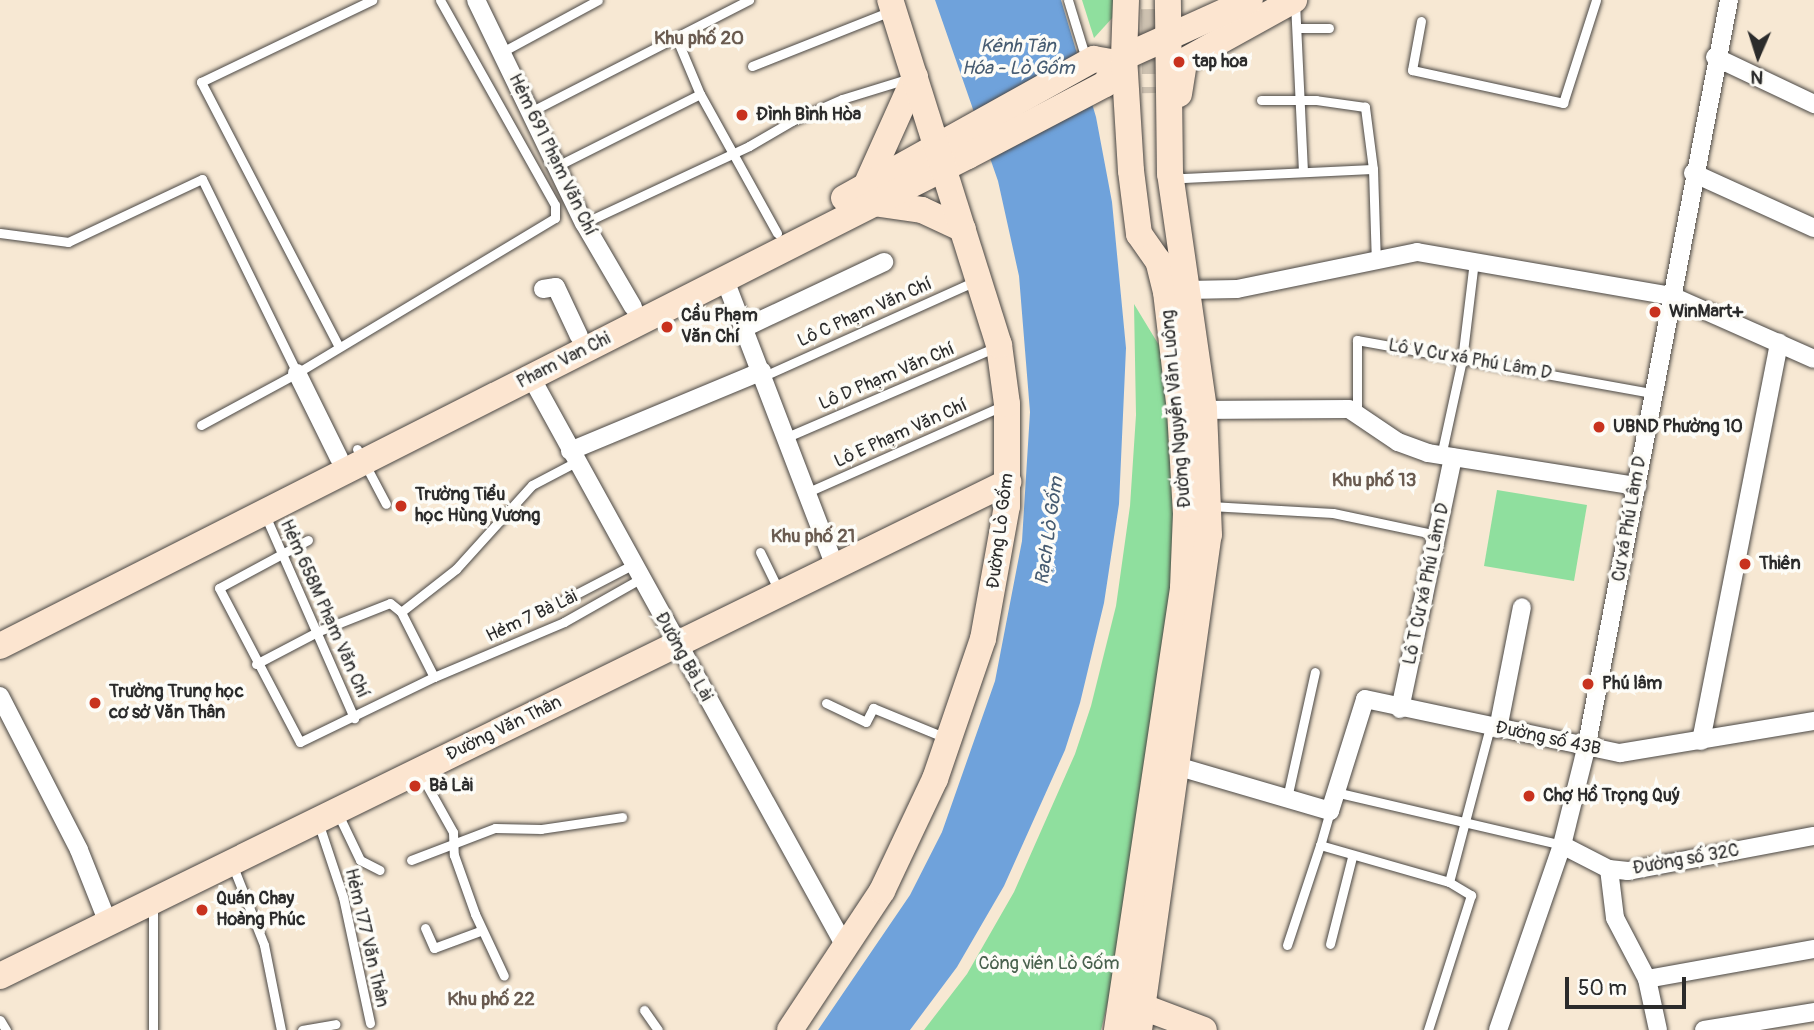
<!DOCTYPE html>
<meta charset="utf-8">
<style>
body{margin:0}
#map{position:relative;width:1814px;height:1030px;overflow:hidden;background:#f7e8d3;font-family:Pangolin,sans-serif}
div>[style]{position:absolute}
.green>*{inset:0;background:#8fdf9e}
.water>*{inset:0;background:#6fa2db}
.secondary-tunnel>*{height:26px;margin-top:-13px;transform-origin:0;background:repeating-linear-gradient(90deg,#cec2b1 0 26px,transparent 0 39px)}
.roads{filter:drop-shadow(0 0 2px #4a4744) drop-shadow(0 0 2px #4a4744)}
.lane>*{height:9px;margin:-4.5px;padding:0 4.5px;transform-origin:4.5px;border-radius:4.5px;background:#fff}
.street>*{height:18px;margin:-9px;padding:0 9px;transform-origin:9px;border-radius:9px;background:#fff}
.secondary>*{height:26px;margin:-13px;padding:0 13px;transform-origin:13px;border-radius:13px;background:#fce5d0}
.dots>*{width:19px;height:19px;translate:-50% -50%;box-sizing:border-box;border:4px solid #fdfcf7;border-radius:50%}
span{translate:-50% -50%;white-space:nowrap;text-align:center;line-height:1.15;-webkit-text-stroke:7px #fdfcf7;paint-order:stroke}
.poi-label{font-size:18px;color:#2b2b2b;font-weight:700}
.left{translate:0 -50%;text-align:left}
.street-label{font-size:18px;color:#2b2b2b}
.park-label{font-size:18px;color:#49614e}
.neighbourhood-label{font-size:19px;color:#6a5b50;font-weight:700}
.water-label{font-size:19px;color:#465b71;font-style:italic}
.north{position:absolute;left:1723px;top:21px;width:70px;height:70px;-webkit-text-stroke:5px #fdfcf7;paint-order:stroke;rotate:183deg;font-size:19px;font-weight:700;line-height:28px;text-align:center;color:#2b2b2b}
.north::after{content:'';display:block;margin:auto;width:24px;height:32px;background:#2b2b2b;clip-path:polygon(50% 0,100% 100%,50% 72%,0 100%)}
.scale{position:absolute;left:1565px;top:977px;width:121px;height:32px;box-sizing:border-box;border:4px solid #2b2b2b;border-top:0;padding-left:9px;font-size:21px;line-height:24px;white-space:nowrap;color:#2b2b2b;-webkit-text-stroke:5px #fdfcf7;paint-order:stroke}
</style>
<div id="map">
<div class="green">
<i style="clip-path:polygon(1082px 0,1116px 0,1114px 16px,1094px 38px)"></i>
<i style="clip-path:polygon(1134px 304px,1168px 360px,1175px 454px,1171px 583px,1114px 977px,1101px 1030px,924px 1030px,967px 974px,1014px 892px,1075px 754px,1091px 706px,1116px 606px,1130px 506px,1136px 415px)"></i>
<i style="clip-path:polygon(1497px 490px,1587px 505px,1574px 581px,1484px 566px)"></i>
</div>
<div class="water">
<i style="clip-path:polygon(935px 0,1061px 0,1096px 117px,1112px 202px,1126px 348px,1119px 504px,1104px 603px,1080px 703px,1065px 750px,1004px 886px,957px 967px,910px 1030px,818px 1030px,910px 895px,942px 832px,995px 681px,1022px 541px,1030px 412px,1019px 276px,998px 181px)"></i>
</div>
<div class="secondary-tunnel">
<i style="left:1154px;top:9px;width:84px;rotate:89.3deg"></i>
</div>
<div class="roads">
<div class="lane">
<i style="left:1068px;top:0;width:51px;rotate:73deg"></i>
<i style="left:1295px;top:2px;width:170px;rotate:87.3deg"></i>
<i style="left:1421px;top:21px;width:50px;rotate:100.4deg"></i>
<i style="left:1412px;top:70px;width:155px;rotate:12.3deg"></i>
<i style="left:1563px;top:103px;width:108px;rotate:-72.2deg"></i>
<i style="left:1299px;top:28px;width:30px"></i>
<i style="left:676px;top:37px;width:62px;rotate:67.2deg"></i>
<i style="left:700px;top:94px;width:159px;rotate:61deg"></i>
<i style="left:502px;top:52px;width:109px;rotate:-28.4deg"></i>
<i style="left:752px;top:66px;width:149px;rotate:-21.6deg"></i>
<i style="left:532px;top:111px;width:244px;rotate:-27.1deg"></i>
<i style="left:555px;top:167px;width:162px;rotate:-26.7deg"></i>
<i style="left:1373px;top:169px;width:93px;rotate:88.2deg"></i>
<i style="left:1183px;top:178px;width:190px;rotate:-2.7deg"></i>
<i style="left:1373px;top:169px;width:63px;rotate:-97.4deg"></i>
<i style="left:1365px;top:107px;width:49px;rotate:-171.9deg"></i>
<i style="left:1316px;top:100px;width:55px;rotate:180deg"></i>
<i style="left:584px;top:223px;width:182px;rotate:-25deg"></i>
<i style="left:749px;top:146px;width:50px;rotate:-30.2deg"></i>
<i style="left:792px;top:121px;width:55px;rotate:-23.7deg"></i>
<i style="left:842px;top:99px;width:68px;rotate:-17.1deg"></i>
<i style="left:0;top:233px;width:69px;rotate:7.5deg"></i>
<i style="left:68px;top:242px;width:148px;rotate:-25.2deg"></i>
<i style="left:202px;top:179px;width:216px;rotate:63.9deg"></i>
<i style="left:339px;top:347px;width:299px;rotate:-117.5deg"></i>
<i style="left:201px;top:82px;width:190px;rotate:-25.6deg"></i>
<i style="left:764px;top:376px;width:231px;rotate:-24.2deg"></i>
<i style="left:1357px;top:412px;width:72px;rotate:-90deg"></i>
<i style="left:1357px;top:340px;width:301px;rotate:10.2deg"></i>
<i style="left:201px;top:425px;width:109px;rotate:-28.4deg"></i>
<i style="left:297px;top:373px;width:301px;rotate:-31deg"></i>
<i style="left:555px;top:218px;width:13px;rotate:-90deg"></i>
<i style="left:555px;top:205px;width:235px;rotate:-119.3deg"></i>
<i style="left:787px;top:437px;width:230px;rotate:-23.3deg"></i>
<i style="left:357px;top:449px;width:62px;rotate:62.2deg"></i>
<i style="left:1441px;top:456px;width:98px;rotate:-77.7deg"></i>
<i style="left:1462px;top:360px;width:100px;rotate:-83.1deg"></i>
<i style="left:808px;top:492px;width:212px;rotate:-23.9deg"></i>
<i style="left:1210px;top:506px;width:123px;rotate:3.3deg"></i>
<i style="left:1333px;top:513px;width:106px;rotate:11.9deg"></i>
<i style="left:265px;top:515px;width:222px;rotate:66.3deg"></i>
<i style="left:308px;top:540px;width:101px;rotate:151.7deg"></i>
<i style="left:219px;top:588px;width:174px;rotate:62.3deg"></i>
<i style="left:300px;top:742px;width:149px;rotate:-25.9deg"></i>
<i style="left:434px;top:677px;width:141px;rotate:-22.9deg"></i>
<i style="left:564px;top:622px;width:87px;rotate:-29.5deg"></i>
<i style="left:760px;top:552px;width:43px;rotate:64deg"></i>
<i style="left:553px;top:606px;width:89px;rotate:-27.4deg"></i>
<i style="left:401px;top:612px;width:70px;rotate:-38deg"></i>
<i style="left:456px;top:569px;width:113px;rotate:-47.9deg"></i>
<i style="left:532px;top:485px;width:50px;rotate:-27.6deg"></i>
<i style="left:256px;top:664px;width:71px;rotate:-27.6deg"></i>
<i style="left:319px;top:631px;width:76px;rotate:-21.5deg"></i>
<i style="left:390px;top:603px;width:14px;rotate:39deg"></i>
<i style="left:401px;top:612px;width:73px;rotate:63.1deg"></i>
<i style="left:826px;top:703px;width:44px;rotate:25.4deg"></i>
<i style="left:866px;top:722px;width:16px;rotate:-63deg"></i>
<i style="left:873px;top:708px;width:79px;rotate:22.3deg"></i>
<i style="left:420px;top:773px;width:68px;rotate:60.8deg"></i>
<i style="left:453px;top:832px;width:23px;rotate:88deg"></i>
<i style="left:454px;top:855px;width:63px;rotate:70.4deg"></i>
<i style="left:475px;top:914px;width:68px;rotate:64.9deg"></i>
<i style="left:1335px;top:792px;width:233px;rotate:13.1deg"></i>
<i style="left:1287px;top:798px;width:129px;rotate:-77.5deg"></i>
<i style="left:1330px;top:811px;width:35px;rotate:106deg"></i>
<i style="left:1320px;top:845px;width:134px;rotate:16deg"></i>
<i style="left:1449px;top:882px;width:26px;rotate:31deg"></i>
<i style="left:1471px;top:895px;width:142px;rotate:107.7deg"></i>
<i style="left:338px;top:814px;width:51px;rotate:64.4deg"></i>
<i style="left:360px;top:860px;width:22px;rotate:27deg"></i>
<i style="left:318px;top:822px;width:79px;rotate:71.6deg"></i>
<i style="left:343px;top:897px;width:129px;rotate:77.9deg"></i>
<i style="left:411px;top:860px;width:90px;rotate:-20.9deg"></i>
<i style="left:495px;top:828px;width:46px;rotate:1.2deg"></i>
<i style="left:541px;top:829px;width:82px;rotate:-8.4deg"></i>
<i style="left:232px;top:864px;width:87px;rotate:68.4deg"></i>
<i style="left:264px;top:945px;width:87px;rotate:78.7deg"></i>
<i style="left:1449px;top:882px;width:160px;rotate:-75.2deg"></i>
<i style="left:425px;top:928px;width:22px;rotate:66deg"></i>
<i style="left:434px;top:948px;width:49px;rotate:-20.3deg"></i>
<i style="left:1330px;top:944px;width:90px;rotate:-75.8deg"></i>
<i style="left:1287px;top:945px;width:105px;rotate:-71.7deg"></i>
<i style="left:644px;top:1010px;width:24px;rotate:55deg"></i>
<i style="left:0;top:1020px;width:12px;rotate:59deg"></i>
<i style="left:153px;top:1030px;width:124px;rotate:-90deg"></i>
<i style="left:302px;top:1030px;width:34px;rotate:-10deg"></i>
</div>
<div class="street">
<i style="left:476px;top:0;width:248px;rotate:64.2deg"></i>
<i style="left:584px;top:223px;width:97px;rotate:59.7deg"></i>
<i style="left:1715px;top:57px;width:110px;rotate:25.4deg"></i>
<i style="left:1693px;top:173px;width:133px;rotate:24.4deg"></i>
<i style="left:725px;top:280px;width:307px;rotate:69deg"></i>
<i style="left:543px;top:289px;width:13px;rotate:-9deg"></i>
<i style="left:556px;top:287px;width:54px;rotate:64.9deg"></i>
<i style="left:1187px;top:290px;width:50px;rotate:-1.1deg"></i>
<i style="left:1237px;top:289px;width:184px;rotate:-11.6deg"></i>
<i style="left:1417px;top:252px;width:259px;rotate:9.8deg"></i>
<i style="left:1672px;top:296px;width:155px;rotate:23.9deg"></i>
<i style="left:744px;top:328px;width:155px;rotate:-25.2deg"></i>
<i style="left:297px;top:373px;width:95px;rotate:63.7deg"></i>
<i style="left:531px;top:377px;width:652px;rotate:61.12deg"></i>
<i style="left:1194px;top:410px;width:155px;rotate:-0.4deg"></i>
<i style="left:1349px;top:409px;width:59px;rotate:34deg"></i>
<i style="left:1398px;top:442px;width:32px;rotate:20deg"></i>
<i style="left:1428px;top:453px;width:212px;rotate:9deg"></i>
<i style="left:570px;top:451px;width:208px;rotate:-22.6deg"></i>
<i style="left:0;top:696px;width:173px;rotate:62.8deg"></i>
<i style="left:79px;top:850px;width:79px;rotate:68.3deg"></i>
<i style="left:1400px;top:709px;width:257px;rotate:-78.1deg"></i>
<i style="left:1498px;top:729px;width:124px;rotate:-78.9deg"></i>
<i style="left:1701px;top:741px;width:406px;rotate:-78.9deg"></i>
<i style="left:1166px;top:763px;width:171px;rotate:16.3deg"></i>
<i style="left:1330px;top:811px;width:117px;rotate:-72.6deg"></i>
<i style="left:1365px;top:699px;width:261px;rotate:12deg"></i>
<i style="left:1620px;top:753px;width:197px;rotate:-9.4deg"></i>
<i style="left:1562px;top:845px;width:53px;rotate:27.1deg"></i>
<i style="left:1609px;top:869px;width:19px;rotate:6deg"></i>
<i style="left:1628px;top:871px;width:189px;rotate:-10.7deg"></i>
<i style="left:1609px;top:869px;width:49px;rotate:83deg"></i>
<i style="left:1615px;top:918px;width:69px;rotate:62.3deg"></i>
<i style="left:1647px;top:979px;width:52px;rotate:77.8deg"></i>
<i style="left:1647px;top:979px;width:170px;rotate:-10.2deg"></i>
<i style="left:1498px;top:1030px;width:196px;rotate:-70.9deg"></i>
<i style="left:1562px;top:845px;width:99px;rotate:-76deg"></i>
<i style="left:1586px;top:749px;width:763px;rotate:-79.19deg"></i>
<i style="left:1704px;top:1030px;width:111px;rotate:-9.3deg"></i>
</div>
<div class="secondary">
<i style="left:1179px;top:94px;width:33px;rotate:-81deg"></i>
<i style="left:1184px;top:61px;width:126px;rotate:-29deg"></i>
<i style="left:865px;top:188px;width:122px;rotate:-65.8deg"></i>
<i style="left:844px;top:198px;width:286px;rotate:-29.1deg"></i>
<i style="left:1094px;top:59px;width:23px;rotate:10deg"></i>
<i style="left:873px;top:203px;width:49px;rotate:8.1deg"></i>
<i style="left:922px;top:210px;width:45px;rotate:24.9deg"></i>
<i style="left:0;top:646px;width:1085px;rotate:-26.85deg"></i>
<i style="left:968px;top:156px;width:155px;rotate:-27.7deg"></i>
<i style="left:1105px;top:84px;width:33px;rotate:-55deg"></i>
<i style="left:1124px;top:57px;width:138px;rotate:-24.3deg"></i>
<i style="left:0;top:976px;width:1123px;rotate:-26.11deg"></i>
<i style="left:1127px;top:1001px;width:82px;rotate:20.6deg"></i>
<i style="left:790px;top:1030px;width:167px;rotate:-56.5deg"></i>
<i style="left:882px;top:891px;width:124px;rotate:-64.7deg"></i>
<i style="left:935px;top:779px;width:148px;rotate:-71.1deg"></i>
<i style="left:983px;top:639px;width:135px;rotate:-79.8deg"></i>
<i style="left:1007px;top:506px;width:102px;rotate:-90deg"></i>
<i style="left:1007px;top:404px;width:60px;rotate:-97.7deg"></i>
<i style="left:999px;top:345px;width:362px;rotate:-107.5deg"></i>
<i style="left:1117px;top:1030px;width:447px;rotate:-81.5deg"></i>
<i style="left:1183px;top:588px;width:74px;rotate:-87.7deg"></i>
<i style="left:1186px;top:514px;width:103px;rotate:-93.3deg"></i>
<i style="left:1180px;top:411px;width:120px;rotate:-96.7deg"></i>
<i style="left:1166px;top:292px;width:32px;rotate:-104deg"></i>
<i style="left:1158px;top:261px;width:33px;rotate:-125deg"></i>
<i style="left:1139px;top:234px;width:64px;rotate:-97.2deg"></i>
<i style="left:1131px;top:171px;width:114px;rotate:-93.5deg"></i>
<i style="left:1124px;top:57px;width:57px;rotate:-88deg"></i>
<i style="left:1139px;top:1030px;width:500px;rotate:-82deg"></i>
<i style="left:1209px;top:535px;width:126px;rotate:-92.3deg"></i>
<i style="left:1204px;top:409px;width:237px;rotate:-98.2deg"></i>
<i style="left:1170px;top:174px;width:174px;rotate:-90.7deg"></i>
</div>
</div>
<div class="dots">
<i style="left:1179px;top:62px;background:#c8321e"></i>
<i style="left:742px;top:115px;background:#c8321e"></i>
<i style="left:1655px;top:312px;background:#c8321e"></i>
<i style="left:667px;top:327px;background:#c8321e"></i>
<i style="left:1599px;top:427px;background:#c8321e"></i>
<i style="left:401px;top:506px;background:#c8321e"></i>
<i style="left:1745px;top:564px;background:#c8321e"></i>
<i style="left:1588px;top:684px;background:#c8321e"></i>
<i style="left:95px;top:703px;background:#c8321e"></i>
<i style="left:415px;top:786px;background:#c8321e"></i>
<i style="left:1529px;top:796px;background:#c8321e"></i>
<i style="left:202px;top:910px;background:#c8321e"></i>
</div>
<div class="poi-label">
<span class="left" style="left:1193px;top:62px">tap hoa</span>
<span class="left" style="left:756px;top:115px">Đình Bình Hòa</span>
<span class="left" style="left:1669px;top:312px">WinMart+</span>
<span class="left" style="left:681px;top:327px">Cầu Phạm<br>Văn Chí</span>
<span class="left" style="left:1613px;top:427px">UBND Phường 10</span>
<span class="left" style="left:415px;top:506px">Trường Tiểu<br>học Hùng Vương</span>
<span class="left" style="left:1759px;top:564px">Thiên</span>
<span class="left" style="left:1602px;top:684px">Phú lâm</span>
<span class="left" style="left:109px;top:703px">Trường Trung học<br>cơ sở Văn Thân</span>
<span class="left" style="left:429px;top:786px">Bà Lài</span>
<span class="left" style="left:1543px;top:796px">Chợ Hồ Trọng Quý</span>
<span class="left" style="left:216px;top:910px">Quán Chay<br>Hoàng Phúc</span>
</div>
<div class="street-label">
<span style="left:552px;top:155px;rotate:64deg">Hẻm 691 Phạm Văn Chí</span>
<span style="left:865px;top:313px;rotate:-24deg">Lô C Phạm Văn Chí</span>
<span style="left:1470px;top:360px;rotate:10deg">Lô V Cư xá Phú Lâm D</span>
<span style="left:564px;top:361px;rotate:-27deg">Pham Van Chi</span>
<span style="left:887px;top:377px;rotate:-23deg">Lô D Phạm Văn Chí</span>
<span style="left:1177px;top:409px;rotate:-95deg">Đường Nguyễn Văn Luông</span>
<span style="left:901px;top:434px;rotate:-24deg">Lô E Phạm Văn Chí</span>
<span style="left:1630px;top:519px;rotate:-80deg">Cư xá Phú Lâm D</span>
<span style="left:1001px;top:531px;rotate:-83deg">Đường Lò Gốm</span>
<span style="left:1427px;top:584px;rotate:-78deg">Lô T Cư xá Phú Lâm D</span>
<span style="left:324px;top:609px;rotate:66deg">Hẻm 658M Phạm Văn Chí</span>
<span style="left:532px;top:617px;rotate:-25deg">Hẻm 7 Bà Lài</span>
<span style="left:683px;top:657px;rotate:61deg">Đường Bà Lài</span>
<span style="left:504px;top:729px;rotate:-26deg">Đường Văn Thân</span>
<span style="left:1548px;top:739px;rotate:12deg">Đường số 43B</span>
<span style="left:1686px;top:860px;rotate:-10deg">Đường số 32C</span>
<span style="left:366px;top:938px;rotate:77deg">Hẻm 177 Văn Thân</span>
</div>
<div class="park-label">
<span style="left:1049px;top:964px">Công viên Lò Gốm</span>
</div>
<div class="neighbourhood-label">
<span style="left:699px;top:39px">Khu phố 20</span>
<span style="left:1374px;top:481px">Khu phố 13</span>
<span style="left:813px;top:537px">Khu phố 21</span>
<span style="left:491px;top:1000px">Khu phố 22</span>
</div>
<div class="water-label">
<span style="left:1018px;top:58px">Kênh Tân<br>Hóa - Lò Gốm</span>
<span style="left:1050px;top:531px;rotate:-82deg">Rạch Lò Gốm</span>
</div>
<div class="north">N</div>
<div class="scale">50 m</div>
</div>
